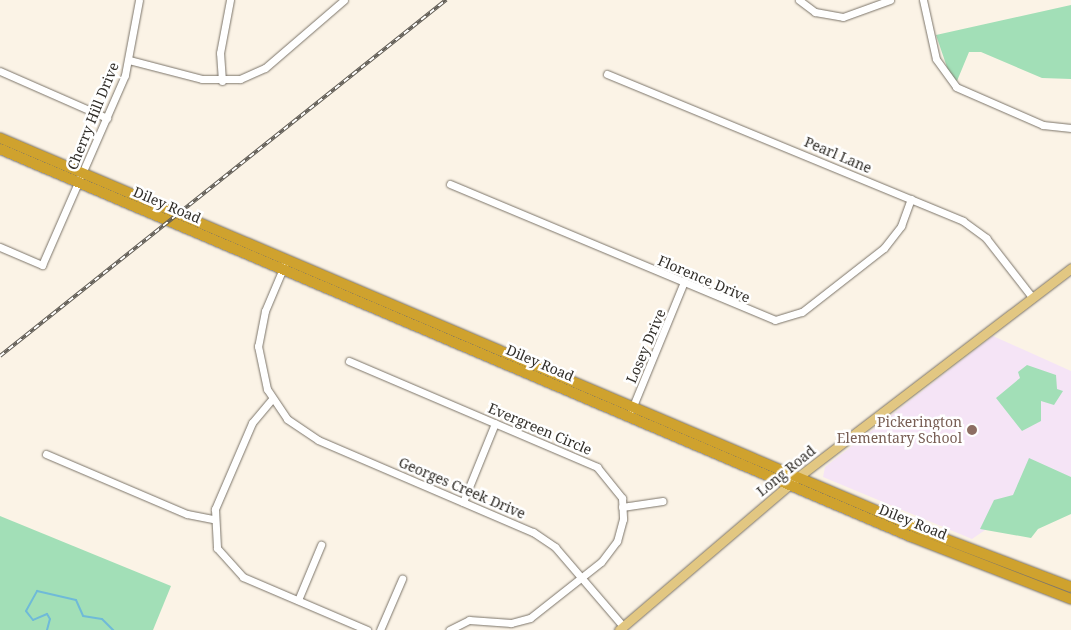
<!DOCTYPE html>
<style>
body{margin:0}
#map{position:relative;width:1071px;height:630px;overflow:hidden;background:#fbf3e6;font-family:"Noto Serif",serif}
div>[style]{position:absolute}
.education>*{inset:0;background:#f5e4f6}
.green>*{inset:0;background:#a2dfb7}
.stream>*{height:2px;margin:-1px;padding:0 1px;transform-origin:1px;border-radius:1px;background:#6fbad8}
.roads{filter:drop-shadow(0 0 1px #7b7469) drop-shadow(0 0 1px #7b7469)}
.minor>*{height:7px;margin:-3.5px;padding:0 3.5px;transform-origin:3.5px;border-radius:3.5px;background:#fff}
.major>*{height:9px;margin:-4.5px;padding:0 4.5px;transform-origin:4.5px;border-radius:4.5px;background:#e2c782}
.highway>*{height:10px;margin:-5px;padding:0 5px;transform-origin:5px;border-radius:5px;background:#cfa22e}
.rail>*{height:4px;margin-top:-2px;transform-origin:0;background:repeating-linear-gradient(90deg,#fff 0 5.5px,#605c55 0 11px);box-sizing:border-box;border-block:1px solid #605c55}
.dots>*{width:14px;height:14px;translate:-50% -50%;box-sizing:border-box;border:2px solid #fff;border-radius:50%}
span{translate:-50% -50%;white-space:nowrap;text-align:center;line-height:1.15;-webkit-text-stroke:5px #fff;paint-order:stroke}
.street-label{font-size:14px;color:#312e29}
.education-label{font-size:14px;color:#785e54}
.right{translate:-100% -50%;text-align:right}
</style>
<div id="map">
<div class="education">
<i style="clip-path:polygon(993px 336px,1071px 371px,1071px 496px,1001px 519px,972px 539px,823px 477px,825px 467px)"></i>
</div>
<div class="green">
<i style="clip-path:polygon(1071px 5px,1071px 79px,1042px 78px,981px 52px,969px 52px,957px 81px,950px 76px,936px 35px)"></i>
<i style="clip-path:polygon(1027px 365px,1056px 375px,1057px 389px,1063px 391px,1054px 405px,1041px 401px,1041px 421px,1022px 431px,996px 398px,1020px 378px,1018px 372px)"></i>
<i style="clip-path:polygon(1029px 458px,1071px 477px,1071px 514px,1038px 529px,1031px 538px,980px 529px,994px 500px,1013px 495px)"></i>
<i style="clip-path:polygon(0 516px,171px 586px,153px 630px,0 630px)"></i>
</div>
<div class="stream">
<i style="left:47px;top:630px;width:11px;rotate:-75deg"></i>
<i style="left:50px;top:619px;width:6px;rotate:-121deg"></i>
<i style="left:47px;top:614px;width:15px;rotate:157deg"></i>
<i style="left:33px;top:620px;width:11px;rotate:-128deg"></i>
<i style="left:26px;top:611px;width:23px;rotate:-61deg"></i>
<i style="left:37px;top:591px;width:40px;rotate:13deg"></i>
<i style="left:76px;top:600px;width:17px;rotate:66deg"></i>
<i style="left:83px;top:616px;width:19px;rotate:9deg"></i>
<i style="left:102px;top:619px;width:16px;rotate:45deg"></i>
</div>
<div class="roads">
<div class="minor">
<i style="left:799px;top:0;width:20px;rotate:37deg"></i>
<i style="left:815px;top:12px;width:28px;rotate:10deg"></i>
<i style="left:843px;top:17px;width:50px;rotate:-19.9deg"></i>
<i style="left:923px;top:0;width:60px;rotate:77.6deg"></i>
<i style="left:936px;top:59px;width:34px;rotate:54deg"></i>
<i style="left:956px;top:87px;width:95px;rotate:23.6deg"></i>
<i style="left:1043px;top:125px;width:28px;rotate:6deg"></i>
<i style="left:129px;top:60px;width:75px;rotate:14.6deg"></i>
<i style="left:202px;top:79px;width:38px"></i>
<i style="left:240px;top:79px;width:27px;rotate:-24deg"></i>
<i style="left:265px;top:68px;width:104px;rotate:-40.7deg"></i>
<i style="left:0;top:71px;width:117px;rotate:23.7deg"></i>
<i style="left:607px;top:74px;width:385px;rotate:22.4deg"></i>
<i style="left:963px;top:221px;width:29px;rotate:36deg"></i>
<i style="left:986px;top:238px;width:75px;rotate:52.1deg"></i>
<i style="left:222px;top:81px;width:28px;rotate:-94deg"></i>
<i style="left:220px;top:53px;width:54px;rotate:-79.3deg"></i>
<i style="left:450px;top:184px;width:352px;rotate:22.7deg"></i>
<i style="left:775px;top:320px;width:28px;rotate:-17deg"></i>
<i style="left:802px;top:312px;width:104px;rotate:-38deg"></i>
<i style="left:884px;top:248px;width:28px;rotate:-52deg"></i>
<i style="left:901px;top:226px;width:29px;rotate:-70deg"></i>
<i style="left:0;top:247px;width:46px;rotate:23.2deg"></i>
<i style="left:42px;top:265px;width:207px;rotate:-66.4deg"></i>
<i style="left:125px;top:75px;width:76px;rotate:-79.4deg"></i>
<i style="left:284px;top:266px;width:49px;rotate:112.9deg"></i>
<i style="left:265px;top:311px;width:36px;rotate:101deg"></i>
<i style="left:258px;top:346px;width:44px;rotate:78.2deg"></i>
<i style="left:267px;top:389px;width:36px;rotate:56deg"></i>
<i style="left:287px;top:419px;width:37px;rotate:34deg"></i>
<i style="left:318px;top:440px;width:234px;rotate:23.2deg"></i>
<i style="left:533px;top:532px;width:27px;rotate:34deg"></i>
<i style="left:555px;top:547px;width:104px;rotate:49.3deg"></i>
<i style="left:349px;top:361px;width:270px;rotate:23.1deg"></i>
<i style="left:597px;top:467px;width:40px;rotate:51deg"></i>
<i style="left:622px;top:498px;width:21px;rotate:87deg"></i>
<i style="left:623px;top:519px;width:23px;rotate:105deg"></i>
<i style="left:617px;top:541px;width:26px;rotate:127deg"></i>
<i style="left:601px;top:562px;width:90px;rotate:141.7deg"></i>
<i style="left:530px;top:618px;width:20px;rotate:165deg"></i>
<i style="left:511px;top:623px;width:42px;rotate:-175.9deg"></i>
<i style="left:469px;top:620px;width:22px;rotate:153deg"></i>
<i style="left:272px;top:399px;width:31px;rotate:130deg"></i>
<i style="left:252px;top:423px;width:94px;rotate:113.3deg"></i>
<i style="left:215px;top:509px;width:39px;rotate:87deg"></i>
<i style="left:217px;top:548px;width:39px;rotate:48deg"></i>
<i style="left:243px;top:577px;width:135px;rotate:23.1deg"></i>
<i style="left:631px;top:411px;width:137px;rotate:-67.7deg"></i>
<i style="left:46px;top:454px;width:153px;rotate:23.1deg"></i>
<i style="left:187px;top:514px;width:26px;rotate:11deg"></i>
<i style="left:463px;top:502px;width:85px;rotate:-67.9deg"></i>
<i style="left:622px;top:507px;width:41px;rotate:-8.3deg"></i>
<i style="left:298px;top:600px;width:60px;rotate:-67.3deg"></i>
<i style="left:380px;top:630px;width:56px;rotate:-66.7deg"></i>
</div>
<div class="major">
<i style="left:619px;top:630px;width:235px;rotate:-40.5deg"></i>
<i style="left:798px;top:477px;width:344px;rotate:-37.4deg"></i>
</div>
<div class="highway">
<i style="left:0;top:138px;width:1004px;rotate:23.04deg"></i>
<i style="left:924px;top:531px;width:157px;rotate:20.9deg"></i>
<i style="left:0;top:149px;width:991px;rotate:23.05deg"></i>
<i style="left:912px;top:537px;width:171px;rotate:21.3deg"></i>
</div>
</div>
<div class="rail">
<i style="left:0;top:356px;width:571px;rotate:-38.6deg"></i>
</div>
<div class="dots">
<i style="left:972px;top:430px;background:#8d6e63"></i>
</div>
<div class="street-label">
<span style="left:93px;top:116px;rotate:-68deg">Cherry Hill Drive</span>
<span style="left:838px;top:155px;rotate:23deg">Pearl Lane</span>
<span style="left:167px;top:205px;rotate:23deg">Diley Road</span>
<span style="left:704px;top:279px;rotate:23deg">Florence Drive</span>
<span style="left:646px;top:346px;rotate:-67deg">Losey Drive</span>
<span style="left:540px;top:363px;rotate:23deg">Diley Road</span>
<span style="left:540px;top:429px;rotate:23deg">Evergreen Circle</span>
<span style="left:786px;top:471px;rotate:-39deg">Long Road</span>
<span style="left:462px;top:488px;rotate:23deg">Georges Creek Drive</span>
<span style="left:913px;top:522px;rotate:22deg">Diley Road</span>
</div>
<div class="education-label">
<span class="right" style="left:962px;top:430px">Pickerington<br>Elementary School</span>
</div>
</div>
